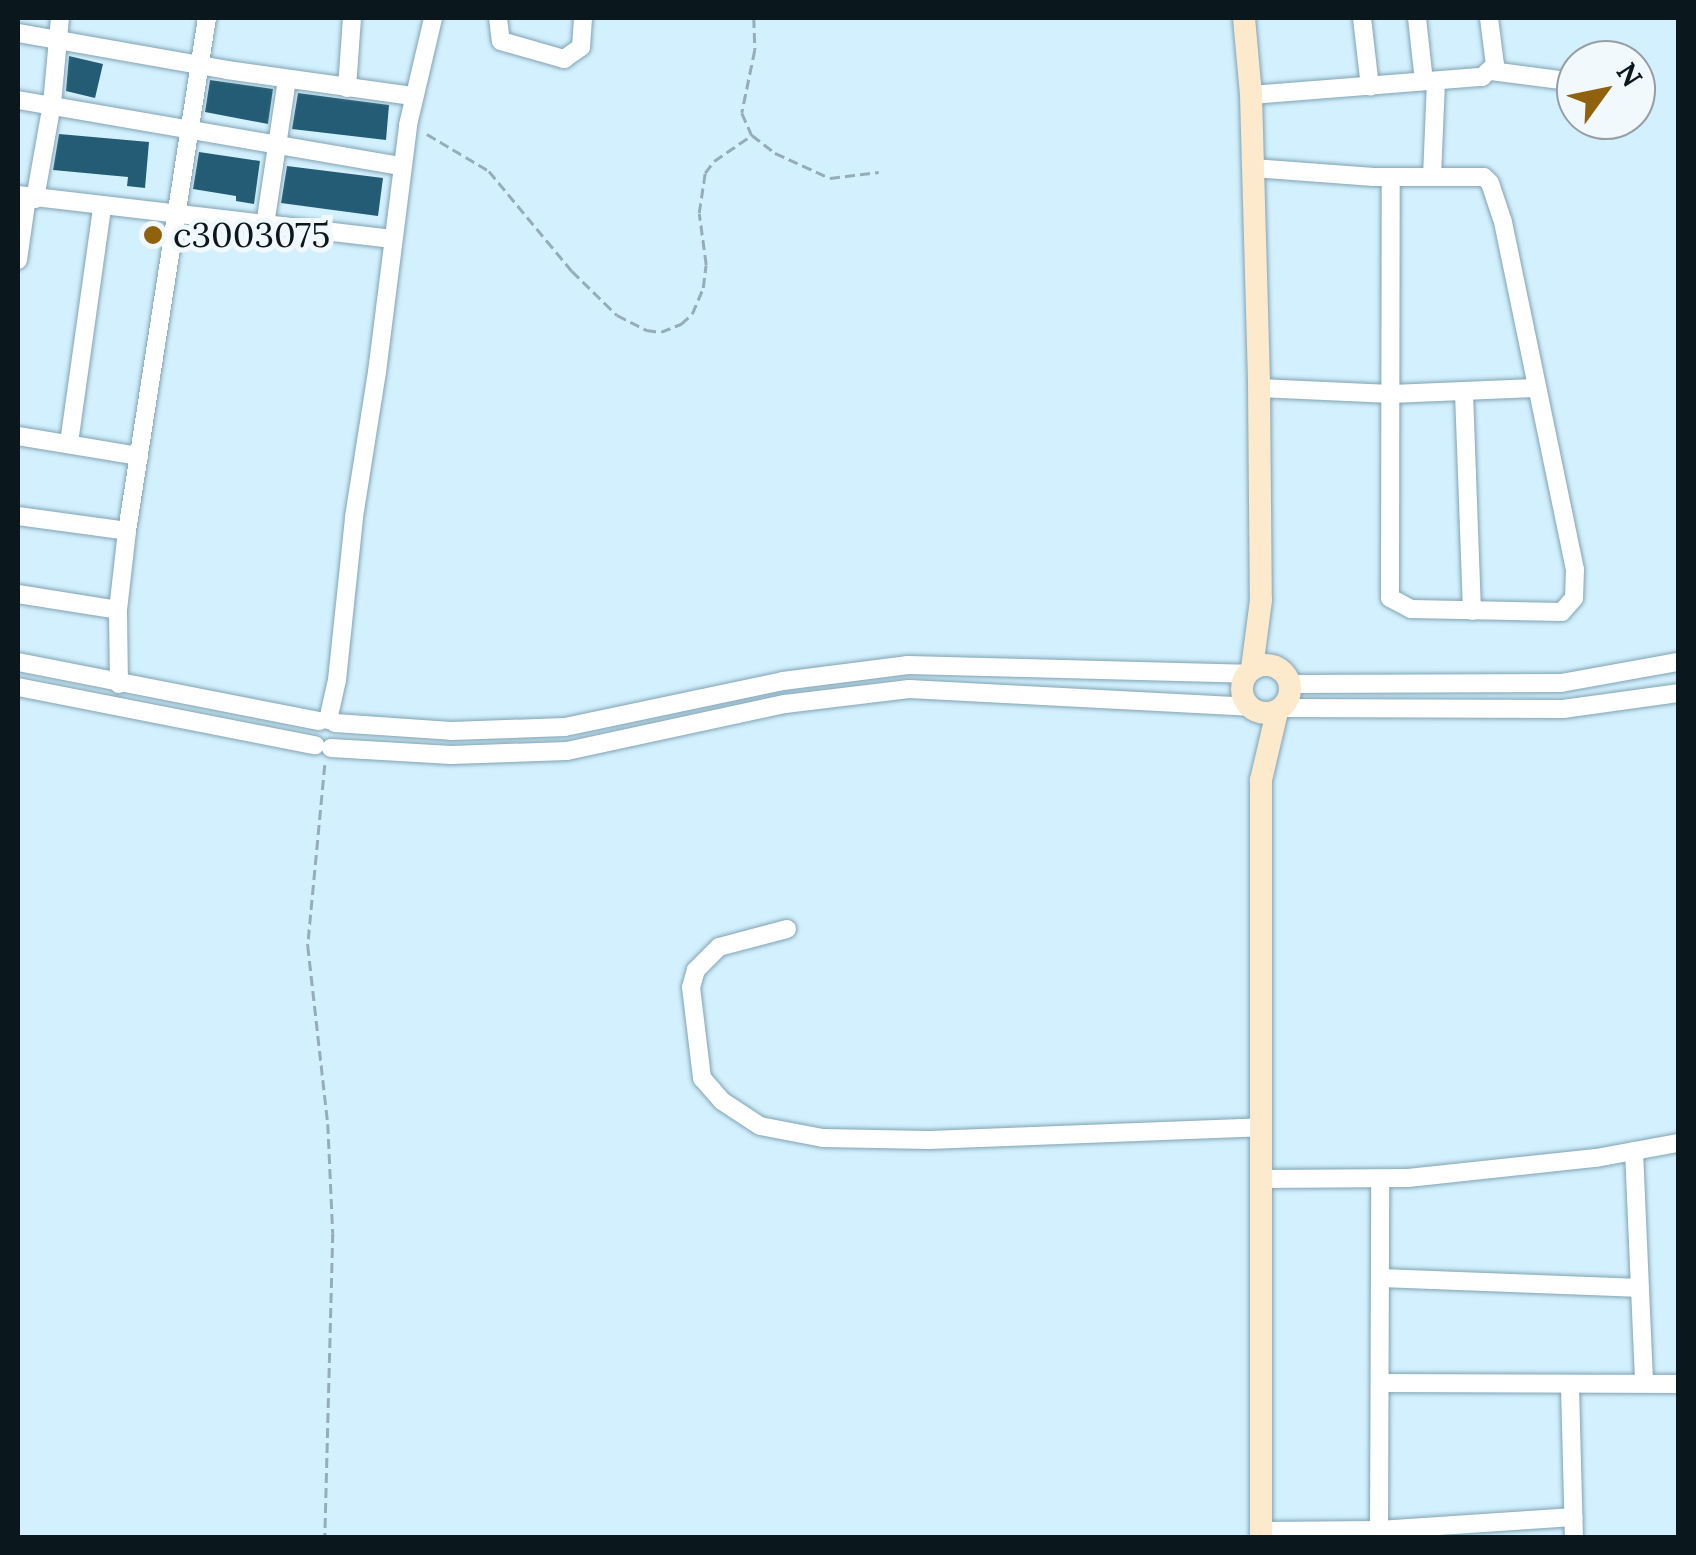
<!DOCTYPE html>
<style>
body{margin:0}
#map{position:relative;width:1696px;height:1555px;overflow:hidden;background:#d3f0fe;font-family:Lora,serif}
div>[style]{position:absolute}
.building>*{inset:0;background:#235c74}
.path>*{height:2.5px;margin-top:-1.25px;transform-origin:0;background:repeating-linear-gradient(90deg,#95adb9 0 10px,transparent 0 15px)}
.roads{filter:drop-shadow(0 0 2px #80a3b3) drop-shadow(0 0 2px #80a3b3)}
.street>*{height:18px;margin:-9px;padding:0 9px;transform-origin:9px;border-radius:9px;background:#fff}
.secondary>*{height:22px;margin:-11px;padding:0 11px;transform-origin:11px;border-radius:11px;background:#fde9cb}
.secondary>.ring{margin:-11px;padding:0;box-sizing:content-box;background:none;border:22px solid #fde9cb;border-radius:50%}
.dots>*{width:28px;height:28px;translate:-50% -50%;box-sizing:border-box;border:5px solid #f2f9fd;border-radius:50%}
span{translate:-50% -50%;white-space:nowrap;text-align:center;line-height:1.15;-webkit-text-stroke:10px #f2f9fd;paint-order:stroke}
.poi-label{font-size:35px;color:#0a171d}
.left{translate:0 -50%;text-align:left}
.frame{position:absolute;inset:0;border:20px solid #0a171d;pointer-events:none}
.north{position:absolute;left:1556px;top:40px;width:100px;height:100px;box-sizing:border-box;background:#f2f9fd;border:2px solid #959fa3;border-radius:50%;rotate:57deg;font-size:28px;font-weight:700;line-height:40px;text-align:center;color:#0a171d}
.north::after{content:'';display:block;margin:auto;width:35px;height:45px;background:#91620e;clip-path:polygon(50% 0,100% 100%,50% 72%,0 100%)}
</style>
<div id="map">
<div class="building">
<i style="clip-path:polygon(69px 56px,103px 64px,95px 98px,66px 91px)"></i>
<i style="clip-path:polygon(210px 80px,273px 89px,268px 124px,205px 112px)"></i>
<i style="clip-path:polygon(298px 93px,389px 105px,386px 140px,292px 129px)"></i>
<i style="clip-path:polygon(59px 134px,149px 142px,145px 188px,127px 186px,128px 177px,53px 170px)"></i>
<i style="clip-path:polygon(199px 152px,260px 161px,254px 204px,236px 201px,236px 196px,193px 189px)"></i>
<i style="clip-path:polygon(287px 166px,383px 178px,378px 216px,281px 203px)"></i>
</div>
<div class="path">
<i style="left:754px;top:18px;width:32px;rotate:88deg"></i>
<i style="left:755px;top:50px;width:64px;rotate:101.7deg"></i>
<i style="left:742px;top:113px;width:24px;rotate:66deg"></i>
<i style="left:752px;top:135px;width:29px;rotate:38deg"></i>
<i style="left:775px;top:153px;width:60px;rotate:24.4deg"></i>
<i style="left:830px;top:178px;width:49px;rotate:-7deg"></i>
<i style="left:427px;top:134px;width:72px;rotate:30.8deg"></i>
<i style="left:489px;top:171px;width:130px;rotate:50.3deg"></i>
<i style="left:572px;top:271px;width:63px;rotate:44.4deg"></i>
<i style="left:617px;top:315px;width:33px;rotate:27deg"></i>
<i style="left:646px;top:330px;width:15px;rotate:8deg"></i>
<i style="left:661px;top:332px;width:22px;rotate:-22deg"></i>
<i style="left:681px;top:324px;width:15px;rotate:-42deg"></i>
<i style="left:692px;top:314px;width:28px;rotate:-67deg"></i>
<i style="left:703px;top:288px;width:23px;rotate:-83deg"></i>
<i style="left:706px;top:265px;width:52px;rotate:-97.7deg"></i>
<i style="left:699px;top:213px;width:40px;rotate:-81.5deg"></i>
<i style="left:705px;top:173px;width:15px;rotate:-53deg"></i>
<i style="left:714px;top:161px;width:46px;rotate:-34.4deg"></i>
<i style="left:325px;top:765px;width:182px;rotate:95.4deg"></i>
<i style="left:308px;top:946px;width:179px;rotate:83.6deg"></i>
<i style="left:328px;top:1124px;width:109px;rotate:87.4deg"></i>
<i style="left:333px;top:1233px;width:305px;rotate:91.5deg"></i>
</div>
<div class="roads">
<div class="street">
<i style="left:498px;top:18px;width:23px;rotate:83deg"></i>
<i style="left:501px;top:41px;width:66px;rotate:15.9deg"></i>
<i style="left:564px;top:59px;width:21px;rotate:-35deg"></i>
<i style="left:581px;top:47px;width:29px;rotate:-86deg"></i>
<i style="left:1362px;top:18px;width:69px;rotate:83.4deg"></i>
<i style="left:1417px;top:18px;width:63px;rotate:83.7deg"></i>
<i style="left:18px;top:33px;width:212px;rotate:10deg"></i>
<i style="left:227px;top:70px;width:187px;rotate:8deg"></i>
<i style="left:1491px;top:71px;width:86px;rotate:7.4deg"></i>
<i style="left:347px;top:88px;width:70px;rotate:-85.9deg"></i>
<i style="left:1251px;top:95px;width:232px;rotate:-4.5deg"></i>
<i style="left:1482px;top:77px;width:18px;rotate:-43deg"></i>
<i style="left:1495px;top:65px;width:47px;rotate:-97.3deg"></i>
<i style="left:18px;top:100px;width:390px;rotate:9.8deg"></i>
<i style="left:1253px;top:168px;width:121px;rotate:4.3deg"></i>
<i style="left:1374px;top:177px;width:110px"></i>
<i style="left:1484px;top:177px;width:8px;rotate:45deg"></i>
<i style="left:1490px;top:183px;width:41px;rotate:71.6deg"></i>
<i style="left:1503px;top:222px;width:355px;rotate:78.3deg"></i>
<i style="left:1575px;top:570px;width:28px;rotate:92deg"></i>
<i style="left:1574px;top:598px;width:18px;rotate:131deg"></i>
<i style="left:1562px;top:612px;width:151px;rotate:-178.9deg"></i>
<i style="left:1411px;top:609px;width:24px;rotate:-152deg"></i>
<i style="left:1390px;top:598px;width:421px;rotate:-89.9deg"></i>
<i style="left:1432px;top:177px;width:96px;rotate:-87.6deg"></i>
<i style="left:18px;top:195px;width:377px;rotate:6.7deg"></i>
<i style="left:35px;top:199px;width:97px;rotate:-79.9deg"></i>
<i style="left:52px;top:104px;width:86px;rotate:-84.7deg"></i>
<i style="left:265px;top:225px;width:147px;rotate:-81.4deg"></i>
<i style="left:18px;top:260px;width:64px;rotate:-81.9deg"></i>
<i style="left:1259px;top:388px;width:132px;rotate:2.6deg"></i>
<i style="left:1391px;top:394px;width:144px;rotate:-2.4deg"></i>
<i style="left:1464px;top:393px;width:218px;rotate:87.9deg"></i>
<i style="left:18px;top:436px;width:123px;rotate:9.4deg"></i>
<i style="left:69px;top:443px;width:238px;rotate:-82deg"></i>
<i style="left:18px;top:516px;width:110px;rotate:7.8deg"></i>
<i style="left:18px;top:594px;width:101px;rotate:9.1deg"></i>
<i style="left:18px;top:662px;width:307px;rotate:11.1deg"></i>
<i style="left:119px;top:684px;width:74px;rotate:-90.8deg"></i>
<i style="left:118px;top:610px;width:80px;rotate:-83.5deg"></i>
<i style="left:127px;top:531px;width:519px;rotate:-81.14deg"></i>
<i style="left:1289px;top:684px;width:272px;rotate:-0.2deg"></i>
<i style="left:1561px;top:683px;width:119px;rotate:-10.2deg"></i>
<i style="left:18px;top:687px;width:303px;rotate:11.1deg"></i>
<i style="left:1283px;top:708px;width:280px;rotate:0.2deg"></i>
<i style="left:1563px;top:709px;width:116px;rotate:-7.9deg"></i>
<i style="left:328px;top:720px;width:41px;rotate:-77.3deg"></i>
<i style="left:337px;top:680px;width:164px;rotate:-84deg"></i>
<i style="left:354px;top:517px;width:147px;rotate:-81deg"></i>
<i style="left:377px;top:372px;width:249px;rotate:-82.8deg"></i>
<i style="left:408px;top:125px;width:110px;rotate:-76.8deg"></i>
<i style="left:335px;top:723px;width:116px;rotate:3.9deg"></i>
<i style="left:451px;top:731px;width:114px;rotate:-2deg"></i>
<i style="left:565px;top:727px;width:223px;rotate:-11.9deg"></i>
<i style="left:783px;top:681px;width:126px;rotate:-7.3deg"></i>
<i style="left:908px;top:665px;width:338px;rotate:1.5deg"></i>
<i style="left:331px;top:748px;width:120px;rotate:3.3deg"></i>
<i style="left:451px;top:755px;width:116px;rotate:-2deg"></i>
<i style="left:567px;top:751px;width:223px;rotate:-12.2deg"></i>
<i style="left:785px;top:704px;width:125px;rotate:-6.9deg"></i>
<i style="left:909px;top:689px;width:340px;rotate:3deg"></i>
<i style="left:787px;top:929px;width:70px;rotate:165.2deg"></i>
<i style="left:719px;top:947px;width:33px;rotate:135deg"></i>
<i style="left:696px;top:970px;width:18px;rotate:106deg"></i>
<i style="left:691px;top:987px;width:92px;rotate:83.1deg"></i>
<i style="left:702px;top:1078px;width:30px;rotate:49deg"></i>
<i style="left:722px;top:1101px;width:45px;rotate:33.3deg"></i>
<i style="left:760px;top:1126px;width:64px;rotate:10.8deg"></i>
<i style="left:823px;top:1138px;width:106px;rotate:1.1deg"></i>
<i style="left:929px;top:1140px;width:332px;rotate:-2.2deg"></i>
<i style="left:1634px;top:1151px;width:232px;rotate:87.5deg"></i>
<i style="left:1262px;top:1179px;width:146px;rotate:-0.4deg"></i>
<i style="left:1408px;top:1178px;width:189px;rotate:-6.1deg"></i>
<i style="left:1596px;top:1158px;width:83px;rotate:-10.4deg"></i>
<i style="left:1383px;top:1278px;width:256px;rotate:2.2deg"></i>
<i style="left:1381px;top:1383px;width:297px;rotate:0.2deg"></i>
<i style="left:1570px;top:1387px;width:151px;rotate:88.5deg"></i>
<i style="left:1262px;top:1531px;width:117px;rotate:-0.5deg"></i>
<i style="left:1379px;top:1530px;width:195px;rotate:-3.8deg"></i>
<i style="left:1379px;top:1538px;width:359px;rotate:-89.8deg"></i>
</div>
<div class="secondary">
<i style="left:1244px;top:18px;width:77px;rotate:84.8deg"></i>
<i style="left:1251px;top:95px;width:293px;rotate:88.4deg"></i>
<i style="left:1259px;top:388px;width:212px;rotate:89.5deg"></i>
<i style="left:1261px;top:600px;width:69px;rotate:97.5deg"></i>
<i class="ring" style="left:1242px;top:665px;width:26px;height:26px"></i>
<i style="left:1261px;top:1538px;width:758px;rotate:-90deg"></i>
<i style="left:1261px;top:780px;width:70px;rotate:-76.8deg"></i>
</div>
</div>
<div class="dots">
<i style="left:153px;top:235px;background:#91620e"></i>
</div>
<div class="poi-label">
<span class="left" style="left:173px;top:235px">c3003075</span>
</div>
<div class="frame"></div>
<div class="north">N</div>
</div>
